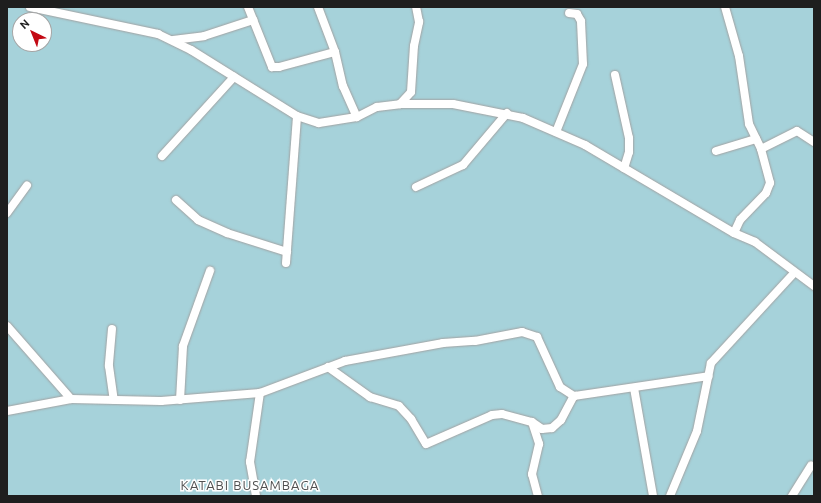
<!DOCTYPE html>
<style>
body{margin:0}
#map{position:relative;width:821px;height:503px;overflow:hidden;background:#eeeae4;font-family:Ubuntu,sans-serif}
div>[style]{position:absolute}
.water>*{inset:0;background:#a6d2da}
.roads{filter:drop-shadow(0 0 1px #a2a2a2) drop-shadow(0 0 1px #a2a2a2)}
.street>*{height:8px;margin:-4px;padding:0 4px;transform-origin:4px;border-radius:4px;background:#fff}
span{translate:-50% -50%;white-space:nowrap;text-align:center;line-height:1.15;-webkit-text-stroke:3px #fff;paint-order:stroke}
.quarter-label{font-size:13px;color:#515151;letter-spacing:1px}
.frame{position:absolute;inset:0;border:8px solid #1e1e1e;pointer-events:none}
.north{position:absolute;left:12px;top:12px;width:40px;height:40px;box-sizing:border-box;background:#fff;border:1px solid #a5a5a5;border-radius:50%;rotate:317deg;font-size:11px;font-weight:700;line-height:16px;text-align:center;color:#1e1e1e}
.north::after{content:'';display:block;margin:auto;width:14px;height:18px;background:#c30914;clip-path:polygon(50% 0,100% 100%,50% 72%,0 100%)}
</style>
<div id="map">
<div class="water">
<i style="clip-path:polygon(evenodd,7px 7px,814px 7px,814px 496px,7px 496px,7px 7px,20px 20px,44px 20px,44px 44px,20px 44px,20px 20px)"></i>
</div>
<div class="roads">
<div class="street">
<i style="left:30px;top:7px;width:131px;rotate:11.9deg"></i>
<i style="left:158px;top:34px;width:37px;rotate:26deg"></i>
<i style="left:191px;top:50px;width:125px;rotate:31.9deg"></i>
<i style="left:297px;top:116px;width:23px;rotate:18deg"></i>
<i style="left:319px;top:123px;width:38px;rotate:-9deg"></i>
<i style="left:248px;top:7px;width:65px;rotate:68.2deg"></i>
<i style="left:272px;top:67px;width:7px"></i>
<i style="left:279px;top:67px;width:58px;rotate:-15deg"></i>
<i style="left:318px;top:7px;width:48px;rotate:69.3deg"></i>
<i style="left:335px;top:52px;width:35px;rotate:77deg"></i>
<i style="left:343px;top:86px;width:34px;rotate:66deg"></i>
<i style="left:357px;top:117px;width:22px;rotate:-27deg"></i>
<i style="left:377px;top:107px;width:23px;rotate:-7deg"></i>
<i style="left:400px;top:104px;width:53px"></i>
<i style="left:453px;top:104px;width:71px;rotate:11.3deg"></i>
<i style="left:523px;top:118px;width:68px;rotate:23.5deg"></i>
<i style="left:585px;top:145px;width:173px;rotate:30.6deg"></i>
<i style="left:734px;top:233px;width:23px;rotate:23deg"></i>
<i style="left:755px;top:242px;width:74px;rotate:36.7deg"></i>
<i style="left:725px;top:7px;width:51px;rotate:74.1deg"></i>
<i style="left:739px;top:56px;width:69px;rotate:81.6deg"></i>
<i style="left:749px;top:124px;width:28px;rotate:64deg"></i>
<i style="left:761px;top:149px;width:35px;rotate:75deg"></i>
<i style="left:770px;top:183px;width:11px;rotate:112deg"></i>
<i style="left:766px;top:193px;width:37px;rotate:134deg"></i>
<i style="left:740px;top:220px;width:14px;rotate:115deg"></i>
<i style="left:173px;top:40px;width:31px;rotate:-7deg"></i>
<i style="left:204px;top:36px;width:52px;rotate:-18.1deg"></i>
<i style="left:615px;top:75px;width:65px;rotate:77.5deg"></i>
<i style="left:629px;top:138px;width:14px;rotate:90deg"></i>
<i style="left:629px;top:152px;width:17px;rotate:107deg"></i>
<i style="left:400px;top:104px;width:16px;rotate:-47deg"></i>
<i style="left:411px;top:92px;width:46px;rotate:-86.3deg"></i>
<i style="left:414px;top:46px;width:25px;rotate:-78deg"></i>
<i style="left:419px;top:22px;width:15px;rotate:-101deg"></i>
<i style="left:556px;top:132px;width:73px;rotate:-68.3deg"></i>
<i style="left:583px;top:64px;width:43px;rotate:-92.7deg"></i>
<i style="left:581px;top:21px;width:8px;rotate:-120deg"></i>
<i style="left:577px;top:14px;width:8px;rotate:-173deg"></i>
<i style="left:761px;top:149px;width:40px;rotate:-26.6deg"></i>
<i style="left:797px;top:131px;width:20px;rotate:33deg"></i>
<i style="left:716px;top:151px;width:42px;rotate:-16.7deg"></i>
<i style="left:162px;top:156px;width:107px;rotate:-47.7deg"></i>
<i style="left:416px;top:187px;width:52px;rotate:-25.1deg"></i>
<i style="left:463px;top:165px;width:68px;rotate:-49.8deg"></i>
<i style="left:176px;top:200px;width:30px;rotate:42deg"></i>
<i style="left:198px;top:220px;width:32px;rotate:24deg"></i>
<i style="left:227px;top:233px;width:63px;rotate:17.6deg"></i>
<i style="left:7px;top:213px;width:34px;rotate:-54deg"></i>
<i style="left:286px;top:263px;width:147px;rotate:-85.7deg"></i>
<i style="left:7px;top:326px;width:97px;rotate:48.8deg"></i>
<i style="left:71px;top:399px;width:65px;rotate:169.4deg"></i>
<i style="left:112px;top:329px;width:37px;rotate:95deg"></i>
<i style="left:109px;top:366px;width:34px;rotate:82deg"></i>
<i style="left:328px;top:367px;width:52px;rotate:35.5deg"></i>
<i style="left:370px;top:397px;width:30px;rotate:17deg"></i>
<i style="left:399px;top:406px;width:18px;rotate:47deg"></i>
<i style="left:411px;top:419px;width:29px;rotate:59deg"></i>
<i style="left:426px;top:444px;width:72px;rotate:-23.7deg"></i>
<i style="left:492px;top:415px;width:10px;rotate:-6deg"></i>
<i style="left:502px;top:414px;width:31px;rotate:15deg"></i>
<i style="left:532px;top:422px;width:23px;rotate:72deg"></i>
<i style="left:539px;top:444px;width:31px;rotate:103deg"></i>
<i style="left:532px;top:474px;width:23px;rotate:75deg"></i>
<i style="left:634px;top:388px;width:110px;rotate:80deg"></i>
<i style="left:71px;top:399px;width:90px;rotate:1.3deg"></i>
<i style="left:161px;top:401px;width:99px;rotate:-4.6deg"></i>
<i style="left:260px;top:393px;width:91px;rotate:-20.6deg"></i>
<i style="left:345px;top:361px;width:100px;rotate:-10.4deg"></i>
<i style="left:443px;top:343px;width:32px;rotate:-4deg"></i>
<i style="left:475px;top:341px;width:48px;rotate:-10.8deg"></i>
<i style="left:522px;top:332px;width:16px;rotate:18deg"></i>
<i style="left:537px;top:337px;width:55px;rotate:65.3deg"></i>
<i style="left:560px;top:387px;width:17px;rotate:33deg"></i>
<i style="left:574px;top:396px;width:136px;rotate:-8.4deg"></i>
<i style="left:180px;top:400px;width:54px;rotate:-86.8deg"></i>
<i style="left:183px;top:346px;width:80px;rotate:-70.2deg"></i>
<i style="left:532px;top:422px;width:12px;rotate:35deg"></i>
<i style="left:542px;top:429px;width:10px;rotate:-6deg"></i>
<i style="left:552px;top:428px;width:12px;rotate:-42deg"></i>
<i style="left:561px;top:420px;width:27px;rotate:-62deg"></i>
<i style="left:256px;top:496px;width:35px;rotate:-100deg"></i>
<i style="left:250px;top:462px;width:70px;rotate:-81.8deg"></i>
<i style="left:670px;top:496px;width:70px;rotate:-67.4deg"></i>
<i style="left:697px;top:431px;width:69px;rotate:-78.4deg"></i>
<i style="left:711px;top:363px;width:122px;rotate:-47.3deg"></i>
<i style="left:792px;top:496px;width:36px;rotate:-58deg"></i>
</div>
</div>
<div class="quarter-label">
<span style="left:250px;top:485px">KATABI BUSAMBAGA</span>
</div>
<div class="frame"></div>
<div class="north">N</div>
</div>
